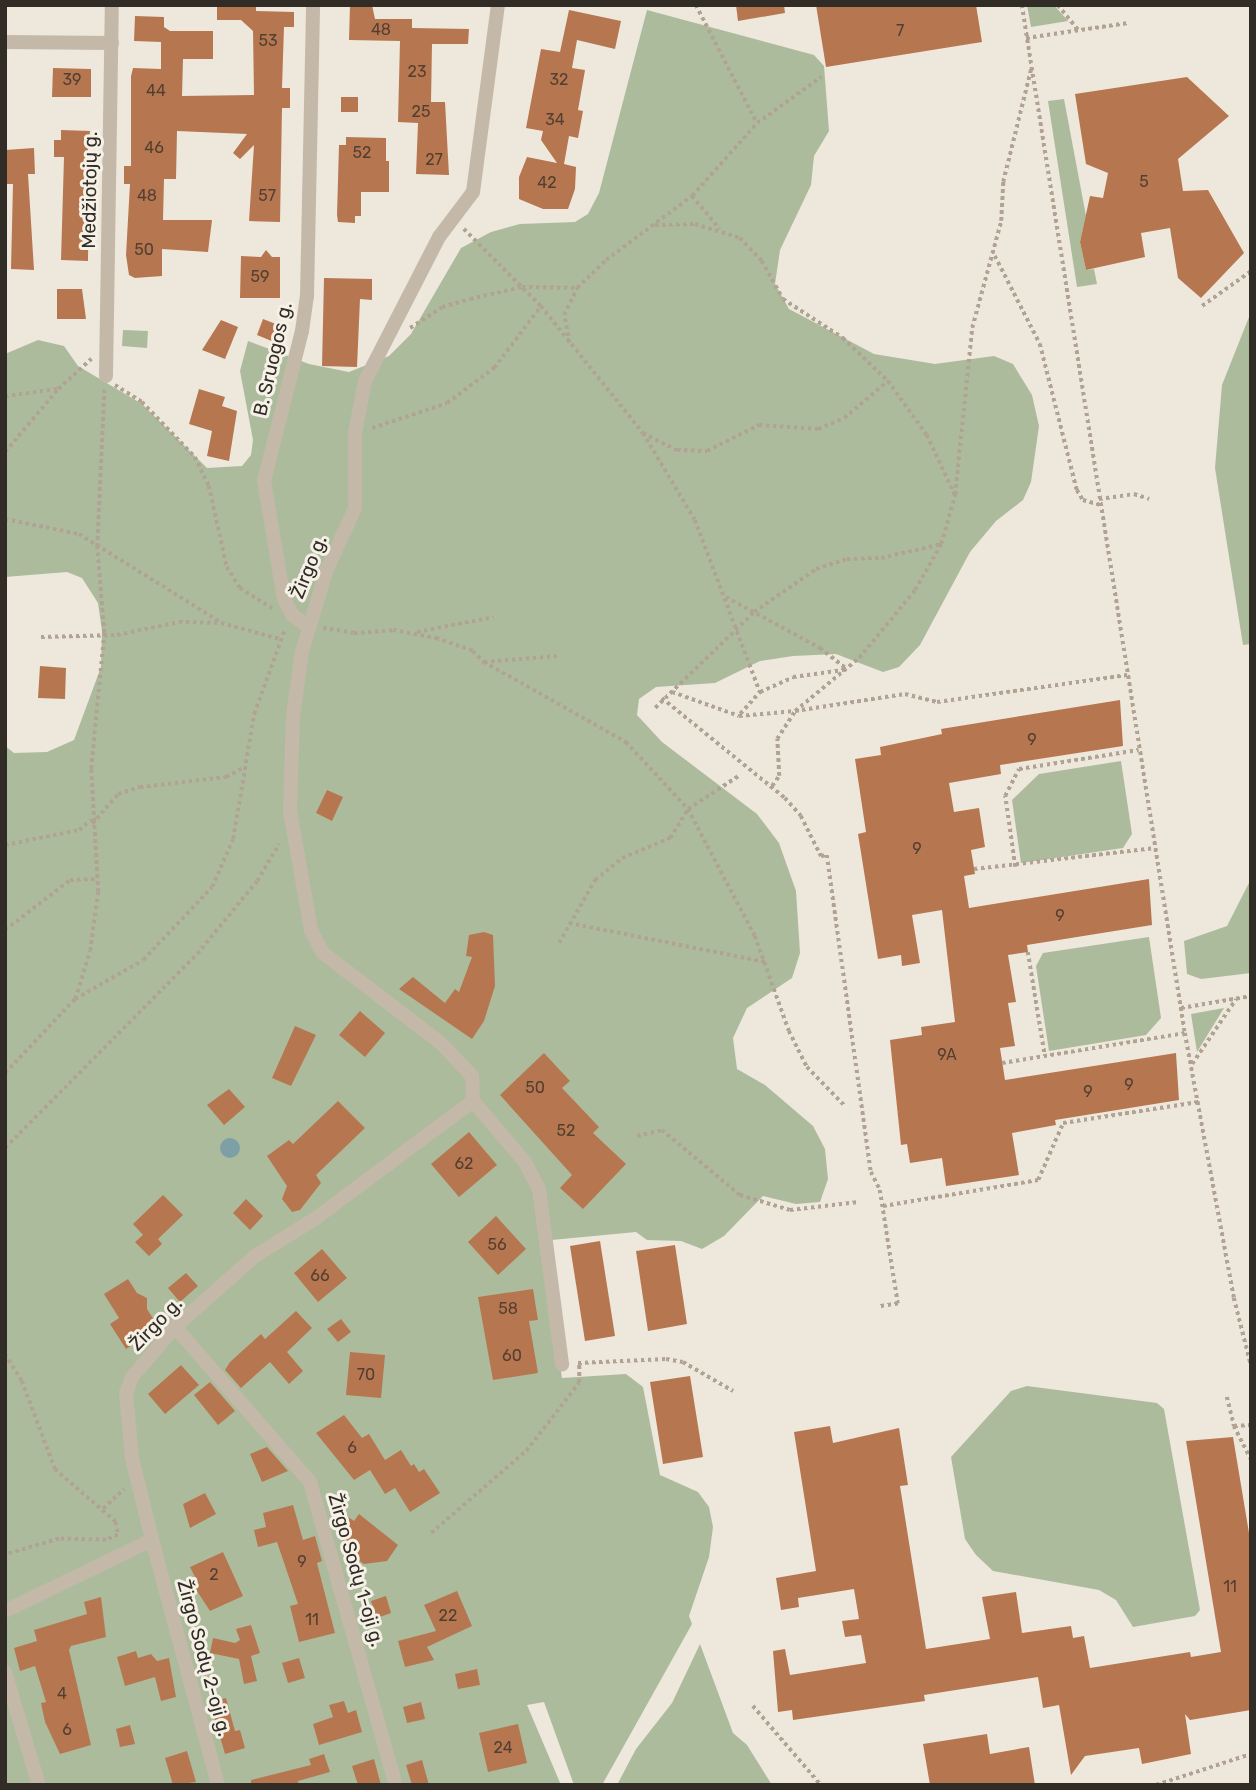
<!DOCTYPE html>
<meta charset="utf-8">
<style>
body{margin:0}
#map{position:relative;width:1256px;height:1790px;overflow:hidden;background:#eee7db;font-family:Rubik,sans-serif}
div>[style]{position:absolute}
.green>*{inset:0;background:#adbb9d}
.water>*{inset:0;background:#7da0a7}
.round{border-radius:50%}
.building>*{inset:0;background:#b67750}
.path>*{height:3.5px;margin-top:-1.75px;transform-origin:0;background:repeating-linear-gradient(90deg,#b0a393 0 3.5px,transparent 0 7px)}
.street>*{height:14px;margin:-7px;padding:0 7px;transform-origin:7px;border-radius:7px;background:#c4b9a8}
span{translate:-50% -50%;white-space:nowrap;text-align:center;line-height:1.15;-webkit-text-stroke:6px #f6f1e6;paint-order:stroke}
.number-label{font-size:16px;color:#533f31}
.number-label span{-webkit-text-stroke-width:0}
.street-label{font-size:19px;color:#322c27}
.frame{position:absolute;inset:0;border:7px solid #322c27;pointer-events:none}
</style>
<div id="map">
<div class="green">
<i style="clip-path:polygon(1027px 5px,1054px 5px,1068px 21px,1031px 27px)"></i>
<i style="clip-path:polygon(647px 10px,814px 55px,824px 66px,829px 131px,814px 156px,811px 185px,780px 250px,775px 284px,789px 309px,874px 354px,935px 364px,994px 356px,1013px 364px,1032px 395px,1039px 426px,1031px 482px,1023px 500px,996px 521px,970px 552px,920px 645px,899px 667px,883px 672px,836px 654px,793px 656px,760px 661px,715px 683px,656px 687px,639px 699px,637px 715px,662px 742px,757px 814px,779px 843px,796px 891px,800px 953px,792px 978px,747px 1008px,733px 1038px,737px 1069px,765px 1085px,813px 1126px,825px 1149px,828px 1179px,820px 1202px,796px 1204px,763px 1196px,724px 1236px,702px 1249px,681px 1241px,647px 1240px,636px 1232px,541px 1241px,562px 1378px,626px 1374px,643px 1387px,660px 1475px,698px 1492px,709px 1507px,713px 1527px,709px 1557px,689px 1616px,692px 1624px,602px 1785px,574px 1785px,544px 1702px,527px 1705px,561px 1785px,5px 1785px,5px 746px,14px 753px,47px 752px,74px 740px,101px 667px,102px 631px,98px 603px,82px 578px,67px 572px,5px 577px,5px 354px,38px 340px,64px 346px,78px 366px,142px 404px,207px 468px,242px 466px,251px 455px,253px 440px,240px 371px,248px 341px,309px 364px,349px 372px,389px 356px,411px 334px,461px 248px,491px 232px,520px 224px,575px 222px,588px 214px,599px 193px)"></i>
<i style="clip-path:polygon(1064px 99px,1086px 216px,1080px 242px,1086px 270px,1094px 269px,1097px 284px,1077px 287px,1048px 101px)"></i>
<i style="clip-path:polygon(1251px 312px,1251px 644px,1243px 645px,1215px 468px,1222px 385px)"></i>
<i style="clip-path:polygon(123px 330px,148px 331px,147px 348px,122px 346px)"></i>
<i style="clip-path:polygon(1121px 761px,1132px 834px,1123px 848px,1021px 863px,1012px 800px,1039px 774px)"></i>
<i style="clip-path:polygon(1251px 879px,1251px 973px,1201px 979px,1187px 974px,1184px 941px,1227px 926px)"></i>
<i style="clip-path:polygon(1149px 937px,1161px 1018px,1146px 1035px,1049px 1051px,1036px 966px,1043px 953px)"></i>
<i style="clip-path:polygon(1224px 1008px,1197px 1052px,1191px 1014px)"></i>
<i style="clip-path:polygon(1027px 1386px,1157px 1403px,1164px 1409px,1200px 1610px,1195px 1616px,1133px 1627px,1116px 1600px,1099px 1590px,993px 1571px,976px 1555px,965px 1539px,951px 1457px,1011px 1391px)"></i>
<i style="clip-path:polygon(700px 1644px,733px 1733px,747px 1745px,772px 1785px,617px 1785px,636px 1749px,672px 1703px)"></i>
</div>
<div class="water">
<i class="round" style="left:220px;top:1138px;width:20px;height:20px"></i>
</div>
<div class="building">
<i style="clip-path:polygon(217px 5px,256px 5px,256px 11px,294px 12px,294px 27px,284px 27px,282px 88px,290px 88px,290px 108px,282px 108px,280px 222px,249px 221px,254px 145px,240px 159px,233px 153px,247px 134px,177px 131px,176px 179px,164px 179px,163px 220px,212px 220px,208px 252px,162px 249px,162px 276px,135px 278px,129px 275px,126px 255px,130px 184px,124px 184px,124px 166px,131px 166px,131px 76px,133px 68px,161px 69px,161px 42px,134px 41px,135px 16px,164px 17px,164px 27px,170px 31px,213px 31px,213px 59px,183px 59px,182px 96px,254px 95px,253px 31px,241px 20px,217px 20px)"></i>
<i style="clip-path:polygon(350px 5px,372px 5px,375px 19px,412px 19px,412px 28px,469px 29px,468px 44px,432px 44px,431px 102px,445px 102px,449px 175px,416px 174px,418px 123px,398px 122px,400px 41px,349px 40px)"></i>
<i style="clip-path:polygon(736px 5px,784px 5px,785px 13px,738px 21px)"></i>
<i style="clip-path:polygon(816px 5px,976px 5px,982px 42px,826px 67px)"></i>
<i style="clip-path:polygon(569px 10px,621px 21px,615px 49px,577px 40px,572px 68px,585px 70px,578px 110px,583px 111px,578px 138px,569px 136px,564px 164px,576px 167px,575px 189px,568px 209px,543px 209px,519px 199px,519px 177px,527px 157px,557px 163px,541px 140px,543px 131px,526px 128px,541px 49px,560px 52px)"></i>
<i style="clip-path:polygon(53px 68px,91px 69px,91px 97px,52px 97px)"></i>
<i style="clip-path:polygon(1187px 77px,1229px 116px,1178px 159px,1183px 191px,1208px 190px,1244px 253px,1201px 298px,1178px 278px,1170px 228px,1141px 233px,1145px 257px,1086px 270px,1080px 242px,1090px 196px,1103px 198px,1108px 173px,1086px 164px,1075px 94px)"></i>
<i style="clip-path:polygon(341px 97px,358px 97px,358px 112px,341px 112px)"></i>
<i style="clip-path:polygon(61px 130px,90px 131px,85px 177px,89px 178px,88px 261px,61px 260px,64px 157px,54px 157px,54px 140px,61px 140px)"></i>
<i style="clip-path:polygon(346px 137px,386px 138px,386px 161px,389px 161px,389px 192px,361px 192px,361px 216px,355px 216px,355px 223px,338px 222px,337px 215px,339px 145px,346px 145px)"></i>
<i style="clip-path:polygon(34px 148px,35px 174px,28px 174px,34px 270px,11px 269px,13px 184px,5px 184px,5px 150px)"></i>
<i style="clip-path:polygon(266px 250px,272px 257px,280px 257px,280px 298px,240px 298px,241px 256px,261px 257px)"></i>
<i style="clip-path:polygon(324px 278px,372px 279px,372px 300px,360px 299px,357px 367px,322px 366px)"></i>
<i style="clip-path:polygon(57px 289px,82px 289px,86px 319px,57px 319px)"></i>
<i style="clip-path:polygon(263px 319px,281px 326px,274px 342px,257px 335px)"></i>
<i style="clip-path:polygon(221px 320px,238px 327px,225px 359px,202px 350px)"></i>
<i style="clip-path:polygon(199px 389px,225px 397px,222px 406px,237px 411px,229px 461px,207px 456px,212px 431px,189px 424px)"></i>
<i style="clip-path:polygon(40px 666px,66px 668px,65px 699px,38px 698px)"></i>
<i style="clip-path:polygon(1120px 700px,1123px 746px,1000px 765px,1001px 774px,949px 783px,954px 812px,979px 808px,985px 847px,971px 850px,975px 874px,964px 876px,969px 908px,1149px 879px,1152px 925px,1027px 945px,1028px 952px,1008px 955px,1016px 1002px,1008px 1003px,1015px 1046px,1000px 1048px,1005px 1080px,1176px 1053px,1179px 1100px,1055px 1120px,1056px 1125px,1012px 1133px,1019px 1175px,946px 1186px,942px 1158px,910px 1163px,907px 1144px,901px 1145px,890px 1040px,922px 1035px,921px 1027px,955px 1022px,942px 910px,912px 915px,920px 963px,902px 966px,901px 955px,878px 959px,858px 834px,866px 832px,855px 759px,881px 755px,880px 747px,942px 734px,941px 729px)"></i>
<i style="clip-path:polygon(327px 790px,343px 797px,332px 821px,316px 813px)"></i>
<i style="clip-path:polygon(484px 932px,493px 935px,495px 986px,484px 1021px,472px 1039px,399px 989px,413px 977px,445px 1003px,455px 989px,459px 992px,472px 957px,466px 956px,469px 935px)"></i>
<i style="clip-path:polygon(360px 1011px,385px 1033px,365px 1057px,339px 1035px)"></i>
<i style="clip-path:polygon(295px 1026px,316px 1035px,291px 1086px,272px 1078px)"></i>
<i style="clip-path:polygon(544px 1053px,570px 1081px,562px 1088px,599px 1127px,593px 1133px,626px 1164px,583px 1209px,560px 1188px,572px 1175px,500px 1095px)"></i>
<i style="clip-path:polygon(229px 1089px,245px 1107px,224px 1125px,207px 1105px)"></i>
<i style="clip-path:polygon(338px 1101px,365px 1128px,316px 1175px,321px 1183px,300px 1210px,292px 1212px,282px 1199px,287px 1186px,267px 1156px,289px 1140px,293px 1144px)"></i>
<i style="clip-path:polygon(469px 1132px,497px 1165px,459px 1197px,431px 1164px)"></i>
<i style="clip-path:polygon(163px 1195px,183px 1215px,158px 1239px,162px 1244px,149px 1256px,135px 1242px,143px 1235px,133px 1224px)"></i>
<i style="clip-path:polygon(246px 1199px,263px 1216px,250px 1230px,233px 1213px)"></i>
<i style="clip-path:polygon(496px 1216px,526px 1249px,498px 1275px,468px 1242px)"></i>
<i style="clip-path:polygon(600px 1241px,615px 1336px,585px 1341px,570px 1246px)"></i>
<i style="clip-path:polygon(675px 1245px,687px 1324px,648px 1331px,636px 1251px)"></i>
<i style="clip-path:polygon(322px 1249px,347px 1278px,318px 1302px,294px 1273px)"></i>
<i style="clip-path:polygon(186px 1273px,198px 1286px,180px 1302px,168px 1288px)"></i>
<i style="clip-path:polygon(128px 1279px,137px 1293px,147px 1298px,147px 1309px,156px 1323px,145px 1330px,148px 1335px,126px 1349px,110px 1324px,119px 1318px,104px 1294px)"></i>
<i style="clip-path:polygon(533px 1289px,538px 1320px,529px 1321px,538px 1373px,493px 1380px,478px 1297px)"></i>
<i style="clip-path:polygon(296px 1311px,312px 1328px,287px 1352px,303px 1371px,289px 1384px,270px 1362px,241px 1388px,225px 1370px,230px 1362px,261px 1334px,265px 1339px)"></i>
<i style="clip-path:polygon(341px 1319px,351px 1332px,338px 1342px,327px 1329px)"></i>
<i style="clip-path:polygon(350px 1352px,385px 1355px,381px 1398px,346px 1395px)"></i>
<i style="clip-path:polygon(181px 1365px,199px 1385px,165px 1414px,148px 1394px)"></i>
<i style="clip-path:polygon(690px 1376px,703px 1457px,663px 1464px,650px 1382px)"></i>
<i style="clip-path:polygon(210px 1382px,235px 1411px,218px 1425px,194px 1395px)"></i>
<i style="clip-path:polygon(344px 1415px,362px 1438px,369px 1434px,385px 1460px,401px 1450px,411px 1466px,414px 1464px,419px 1472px,424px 1469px,440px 1493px,410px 1512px,395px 1488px,385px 1494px,370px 1470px,354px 1480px,316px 1433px)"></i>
<i style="clip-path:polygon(830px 1426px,833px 1443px,899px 1428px,908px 1485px,900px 1486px,926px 1649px,990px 1639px,982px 1597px,1016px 1592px,1022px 1633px,1071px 1626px,1073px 1638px,1084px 1636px,1090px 1668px,1190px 1652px,1191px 1657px,1221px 1652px,1186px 1441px,1233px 1437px,1251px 1545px,1251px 1710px,1190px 1720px,1185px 1714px,1191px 1754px,1142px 1764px,1139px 1748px,1085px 1756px,1071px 1775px,1059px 1705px,1043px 1708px,1038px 1677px,924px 1695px,925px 1701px,793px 1720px,792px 1710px,778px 1712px,773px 1651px,785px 1649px,790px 1675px,866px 1663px,861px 1635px,845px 1637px,842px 1621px,859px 1619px,854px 1589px,798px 1598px,799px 1607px,781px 1610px,776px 1578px,816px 1571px,794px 1432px)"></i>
<i style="clip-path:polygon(267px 1447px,288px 1471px,262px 1482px,250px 1454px)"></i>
<i style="clip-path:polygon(205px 1493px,216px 1514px,190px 1528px,183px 1504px)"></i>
<i style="clip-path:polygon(293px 1505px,303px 1540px,315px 1536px,322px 1561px,317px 1563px,335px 1633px,299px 1642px,290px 1606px,298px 1604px,277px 1542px,258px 1547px,254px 1530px,266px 1527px,263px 1513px)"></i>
<i style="clip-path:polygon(359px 1514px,398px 1545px,387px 1561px,364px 1564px,345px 1551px,341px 1529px,348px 1517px,354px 1521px)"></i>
<i style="clip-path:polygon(223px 1552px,243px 1596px,210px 1611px,193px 1585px,198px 1583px,190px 1567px)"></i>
<i style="clip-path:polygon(457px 1591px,472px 1626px,427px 1647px,434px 1660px,405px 1667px,398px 1641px,436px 1631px,424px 1605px)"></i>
<i style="clip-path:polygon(386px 1596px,391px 1613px,377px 1618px,371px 1601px)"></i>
<i style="clip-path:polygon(101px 1597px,106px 1637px,71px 1646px,69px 1650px,91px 1745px,60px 1754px,45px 1722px,41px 1703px,46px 1702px,35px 1666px,20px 1671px,14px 1648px,37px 1641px,34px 1630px,87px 1614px,84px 1602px)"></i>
<i style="clip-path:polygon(251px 1625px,260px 1653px,251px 1656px,257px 1681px,244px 1684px,239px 1659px,210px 1653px,213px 1638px,235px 1643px,240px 1640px,236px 1629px)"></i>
<i style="clip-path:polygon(136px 1651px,138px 1658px,151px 1654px,157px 1661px,169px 1658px,176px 1697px,161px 1701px,155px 1677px,125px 1686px,117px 1657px)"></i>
<i style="clip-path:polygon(299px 1658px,305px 1678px,288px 1683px,282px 1663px)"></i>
<i style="clip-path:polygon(477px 1669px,480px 1685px,458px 1689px,455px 1674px)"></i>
<i style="clip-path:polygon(226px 1698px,235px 1731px,240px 1730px,245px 1748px,225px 1754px,210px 1702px)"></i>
<i style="clip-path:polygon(344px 1701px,348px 1713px,356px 1710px,362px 1732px,319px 1745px,313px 1724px,333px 1717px,329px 1705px)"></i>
<i style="clip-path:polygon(421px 1702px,425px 1719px,407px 1723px,403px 1707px)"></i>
<i style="clip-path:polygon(518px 1724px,527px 1763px,488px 1772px,479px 1733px)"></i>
<i style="clip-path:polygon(130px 1725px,135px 1744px,120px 1747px,116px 1729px)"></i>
<i style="clip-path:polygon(987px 1734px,990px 1754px,1029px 1747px,1035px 1785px,930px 1785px,923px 1744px)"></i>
<i style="clip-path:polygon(187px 1751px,196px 1782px,173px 1785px,165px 1758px)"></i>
<i style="clip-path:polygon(324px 1754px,330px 1772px,298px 1781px,299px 1785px,251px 1785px,251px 1780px,311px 1765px,309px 1759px)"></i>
<i style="clip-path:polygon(374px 1759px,381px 1785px,358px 1785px,352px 1766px)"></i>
<i style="clip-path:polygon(422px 1760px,429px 1785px,412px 1785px,406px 1765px)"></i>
</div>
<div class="path">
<i style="left:696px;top:5px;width:133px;rotate:62.7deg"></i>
<i style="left:1022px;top:5px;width:1041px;rotate:80.99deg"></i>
<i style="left:1185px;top:1033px;width:269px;rotate:79.5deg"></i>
<i style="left:1234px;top:1298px;width:69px;rotate:75.8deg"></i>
<i style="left:1058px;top:5px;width:33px;rotate:51deg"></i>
<i style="left:1026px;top:38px;width:103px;rotate:-8.4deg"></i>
<i style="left:692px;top:196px;width:43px;rotate:49.7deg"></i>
<i style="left:655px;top:225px;width:40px;rotate:-1.4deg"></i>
<i style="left:695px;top:224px;width:47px;rotate:17.3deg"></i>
<i style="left:740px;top:238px;width:32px;rotate:46deg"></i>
<i style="left:762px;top:261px;width:43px;rotate:61.1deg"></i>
<i style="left:783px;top:299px;width:72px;rotate:33deg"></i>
<i style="left:843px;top:338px;width:62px;rotate:43.7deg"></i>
<i style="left:888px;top:381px;width:67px;rotate:54.2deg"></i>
<i style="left:927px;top:435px;width:66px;rotate:65deg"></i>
<i style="left:464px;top:229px;width:109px;rotate:45deg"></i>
<i style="left:541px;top:306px;width:163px;rotate:51.2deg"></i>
<i style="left:643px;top:433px;width:101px;rotate:59.1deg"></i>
<i style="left:695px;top:520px;width:184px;rotate:69.3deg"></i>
<i style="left:995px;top:256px;width:99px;rotate:62.9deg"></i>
<i style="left:1040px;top:344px;width:151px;rotate:75.8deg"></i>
<i style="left:1077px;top:490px;width:12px;rotate:59deg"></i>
<i style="left:1083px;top:500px;width:18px;rotate:16deg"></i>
<i style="left:1202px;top:306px;width:60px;rotate:-35.5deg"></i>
<i style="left:410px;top:328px;width:38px;rotate:-33deg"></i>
<i style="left:442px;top:307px;width:29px;rotate:-16deg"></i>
<i style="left:470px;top:299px;width:53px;rotate:-13deg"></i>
<i style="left:522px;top:287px;width:55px;rotate:1deg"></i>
<i style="left:569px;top:343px;width:28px;rotate:-100deg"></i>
<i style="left:564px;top:315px;width:30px;rotate:-64deg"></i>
<i style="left:577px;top:288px;width:40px;rotate:-44deg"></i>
<i style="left:606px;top:260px;width:107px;rotate:-36.7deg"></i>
<i style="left:692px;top:196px;width:98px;rotate:-48.3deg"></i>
<i style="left:757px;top:123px;width:79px;rotate:-35.7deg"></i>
<i style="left:115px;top:385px;width:32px;rotate:32deg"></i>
<i style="left:142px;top:402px;width:76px;rotate:46.1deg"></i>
<i style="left:195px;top:457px;width:32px;rotate:64deg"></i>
<i style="left:209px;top:486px;width:83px;rotate:77.5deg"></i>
<i style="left:227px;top:567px;width:25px;rotate:58deg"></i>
<i style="left:240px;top:588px;width:38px;rotate:32deg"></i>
<i style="left:5px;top:396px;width:53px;rotate:-7.5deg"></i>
<i style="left:372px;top:428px;width:79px;rotate:-18.4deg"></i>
<i style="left:447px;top:403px;width:59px;rotate:-36.7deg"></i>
<i style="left:494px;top:368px;width:78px;rotate:-52.8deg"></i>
<i style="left:643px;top:433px;width:38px;rotate:27deg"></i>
<i style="left:677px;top:450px;width:30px;rotate:2deg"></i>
<i style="left:707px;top:451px;width:58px;rotate:-26.6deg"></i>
<i style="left:759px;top:425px;width:59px;rotate:3.9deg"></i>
<i style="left:818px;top:429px;width:28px;rotate:-23deg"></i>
<i style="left:844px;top:418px;width:57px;rotate:-40.1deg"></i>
<i style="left:5px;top:452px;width:82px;rotate:-49.9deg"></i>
<i style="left:58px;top:389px;width:45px;rotate:-42.3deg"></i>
<i style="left:1099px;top:499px;width:35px;rotate:-8deg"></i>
<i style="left:1134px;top:494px;width:16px;rotate:18deg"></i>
<i style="left:5px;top:519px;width:76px;rotate:11.5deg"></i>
<i style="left:79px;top:534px;width:165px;rotate:31.9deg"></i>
<i style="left:726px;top:597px;width:107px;rotate:28.5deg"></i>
<i style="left:820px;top:648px;width:34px;rotate:38deg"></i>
<i style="left:323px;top:628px;width:31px;rotate:9deg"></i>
<i style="left:354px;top:633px;width:39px;rotate:-4deg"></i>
<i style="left:393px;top:630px;width:44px;rotate:10.5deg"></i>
<i style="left:436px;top:638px;width:39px;rotate:19deg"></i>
<i style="left:473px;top:651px;width:16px;rotate:45deg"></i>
<i style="left:484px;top:662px;width:73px;rotate:-4.7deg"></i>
<i style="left:417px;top:632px;width:78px;rotate:-11deg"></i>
<i style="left:41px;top:637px;width:76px;rotate:-1.5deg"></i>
<i style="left:117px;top:635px;width:63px;rotate:-11.8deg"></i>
<i style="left:179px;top:622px;width:42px;rotate:1.4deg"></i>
<i style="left:221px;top:623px;width:61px;rotate:15.2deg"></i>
<i style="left:484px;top:662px;width:163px;rotate:29.4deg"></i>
<i style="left:626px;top:742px;width:91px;rotate:47.2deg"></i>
<i style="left:688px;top:809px;width:144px;rotate:62.2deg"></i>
<i style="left:755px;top:936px;width:101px;rotate:70.3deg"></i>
<i style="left:789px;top:1031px;width:40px;rotate:63.4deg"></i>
<i style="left:807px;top:1067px;width:54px;rotate:45.7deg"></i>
<i style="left:672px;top:692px;width:71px;rotate:19.7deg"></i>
<i style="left:739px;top:716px;width:56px;rotate:-5.1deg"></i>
<i style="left:795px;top:711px;width:83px;rotate:-39.6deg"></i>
<i style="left:859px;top:658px;width:88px;rotate:-50.5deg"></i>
<i style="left:915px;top:590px;width:53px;rotate:-60.5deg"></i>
<i style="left:941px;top:544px;width:51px;rotate:-74.1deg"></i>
<i style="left:955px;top:495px;width:168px;rotate:-84.2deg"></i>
<i style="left:972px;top:328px;width:111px;rotate:-74.8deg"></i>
<i style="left:1001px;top:221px;width:39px;rotate:-87deg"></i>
<i style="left:1003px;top:182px;width:116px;rotate:-76.1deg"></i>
<i style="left:662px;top:698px;width:159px;rotate:39.1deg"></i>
<i style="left:785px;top:798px;width:24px;rotate:48deg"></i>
<i style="left:801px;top:816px;width:45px;rotate:63.4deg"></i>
<i style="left:821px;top:856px;width:6px;rotate:-9deg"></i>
<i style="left:827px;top:855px;width:320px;rotate:82.1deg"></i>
<i style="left:871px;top:1172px;width:20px;rotate:63deg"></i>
<i style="left:880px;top:1190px;width:115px;rotate:81deg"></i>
<i style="left:898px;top:1304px;width:21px;rotate:172deg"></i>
<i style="left:655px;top:708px;width:138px;rotate:-44.1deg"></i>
<i style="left:754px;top:612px;width:75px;rotate:-34.7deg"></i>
<i style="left:816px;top:569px;width:33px;rotate:-18deg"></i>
<i style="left:847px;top:559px;width:34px;rotate:-2deg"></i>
<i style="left:881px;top:558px;width:62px;rotate:-13.1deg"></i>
<i style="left:740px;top:714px;width:30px;rotate:-48deg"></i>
<i style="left:760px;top:692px;width:36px;rotate:-24deg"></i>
<i style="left:793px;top:677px;width:51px;rotate:-7.8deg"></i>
<i style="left:772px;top:786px;width:12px;rotate:-55deg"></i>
<i style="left:779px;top:776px;width:37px;rotate:-93deg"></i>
<i style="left:777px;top:739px;width:33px;rotate:-57deg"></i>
<i style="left:795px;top:711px;width:111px;rotate:-8.8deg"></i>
<i style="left:905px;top:694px;width:33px;rotate:14deg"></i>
<i style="left:937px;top:702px;width:192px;rotate:-8.1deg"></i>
<i style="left:92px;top:824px;width:40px;rotate:-49deg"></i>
<i style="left:118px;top:794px;width:23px;rotate:-18deg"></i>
<i style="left:140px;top:787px;width:87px;rotate:-6.6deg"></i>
<i style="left:226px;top:777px;width:19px;rotate:-28deg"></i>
<i style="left:5px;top:845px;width:76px;rotate:-11.5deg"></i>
<i style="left:79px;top:830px;width:16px;rotate:-40deg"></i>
<i style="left:1015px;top:867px;width:72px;rotate:-98deg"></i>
<i style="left:1005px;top:796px;width:30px;rotate:-63deg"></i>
<i style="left:1019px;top:769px;width:121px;rotate:-9deg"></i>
<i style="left:974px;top:869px;width:182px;rotate:-6.6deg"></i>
<i style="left:569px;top:923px;width:201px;rotate:11.2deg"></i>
<i style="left:5px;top:930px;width:82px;rotate:-37.6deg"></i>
<i style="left:70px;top:880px;width:26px;rotate:-2deg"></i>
<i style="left:559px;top:943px;width:73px;rotate:-60.3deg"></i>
<i style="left:595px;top:880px;width:35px;rotate:-39deg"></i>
<i style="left:622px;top:858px;width:52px;rotate:-22.6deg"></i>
<i style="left:670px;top:838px;width:34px;rotate:-58deg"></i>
<i style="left:688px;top:809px;width:62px;rotate:-33.2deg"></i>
<i style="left:1028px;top:952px;width:105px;rotate:80.7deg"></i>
<i style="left:75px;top:999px;width:50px;rotate:-72.6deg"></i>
<i style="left:90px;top:951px;width:60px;rotate:-82.3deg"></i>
<i style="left:98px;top:892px;width:123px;rotate:-93.3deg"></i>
<i style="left:91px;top:769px;width:137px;rotate:-84.5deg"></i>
<i style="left:104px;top:633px;width:86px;rotate:-94.7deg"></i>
<i style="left:97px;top:547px;width:157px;rotate:-87.4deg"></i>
<i style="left:1181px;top:1008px;width:71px;rotate:-9.7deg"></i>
<i style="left:1002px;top:1063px;width:185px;rotate:-9.3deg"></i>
<i style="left:1192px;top:1064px;width:78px;rotate:-55.9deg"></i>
<i style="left:5px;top:1073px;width:102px;rotate:-46.6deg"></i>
<i style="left:75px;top:999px;width:78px;rotate:-29.8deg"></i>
<i style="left:143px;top:960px;width:100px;rotate:-46.6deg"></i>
<i style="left:212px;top:887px;width:52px;rotate:-66.4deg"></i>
<i style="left:233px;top:839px;width:127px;rotate:-80.5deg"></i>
<i style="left:254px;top:714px;width:90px;rotate:-70deg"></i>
<i style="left:637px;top:1136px;width:26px;rotate:-13deg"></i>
<i style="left:662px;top:1130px;width:102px;rotate:39.8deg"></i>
<i style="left:740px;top:1195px;width:52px;rotate:16.7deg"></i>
<i style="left:790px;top:1210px;width:69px;rotate:-6.6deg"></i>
<i style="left:5px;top:1148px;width:273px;rotate:-45.3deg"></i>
<i style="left:197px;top:954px;width:94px;rotate:-50.6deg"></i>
<i style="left:257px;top:881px;width:43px;rotate:-59.3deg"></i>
<i style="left:883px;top:1206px;width:157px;rotate:-9.5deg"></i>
<i style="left:1038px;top:1180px;width:62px;rotate:-66.3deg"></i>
<i style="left:1063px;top:1123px;width:137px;rotate:-8.8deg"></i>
<i style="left:5px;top:1354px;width:32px;rotate:58deg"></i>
<i style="left:22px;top:1381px;width:94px;rotate:69.4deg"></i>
<i style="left:55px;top:1469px;width:81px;rotate:41deg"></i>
<i style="left:116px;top:1522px;width:13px;rotate:81deg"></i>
<i style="left:118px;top:1535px;width:13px;rotate:157deg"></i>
<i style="left:106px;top:1540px;width:47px;rotate:-178.8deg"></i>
<i style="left:59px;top:1539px;width:56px;rotate:163.5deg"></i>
<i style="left:578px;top:1363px;width:88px;rotate:-2.6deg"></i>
<i style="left:666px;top:1359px;width:17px;rotate:10deg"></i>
<i style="left:683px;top:1362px;width:58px;rotate:30.1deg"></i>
<i style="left:1227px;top:1397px;width:30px;rotate:76deg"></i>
<i style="left:1234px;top:1426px;width:17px;rotate:-3deg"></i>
<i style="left:1234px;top:1426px;width:37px;rotate:63deg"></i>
<i style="left:103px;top:1509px;width:29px;rotate:-44deg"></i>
<i style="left:431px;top:1533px;width:125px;rotate:-40.8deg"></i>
<i style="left:526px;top:1451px;width:86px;rotate:-52.1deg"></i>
<i style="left:579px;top:1383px;width:20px;rotate:-90deg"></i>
<i style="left:753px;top:1706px;width:104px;rotate:49.3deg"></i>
<i style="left:1156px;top:1785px;width:100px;rotate:-18.1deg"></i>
</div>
<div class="street">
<i style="left:5px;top:42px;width:107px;rotate:0.5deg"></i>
<i style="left:106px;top:376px;width:371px;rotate:-89.1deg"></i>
<i style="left:307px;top:625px;width:17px;rotate:-147deg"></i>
<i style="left:293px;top:616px;width:19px;rotate:-118deg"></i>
<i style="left:284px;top:599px;width:120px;rotate:-99.6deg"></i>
<i style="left:264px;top:481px;width:155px;rotate:-75.8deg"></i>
<i style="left:302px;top:331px;width:35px;rotate:-82deg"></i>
<i style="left:307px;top:296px;width:291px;rotate:-88.8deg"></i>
<i style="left:473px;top:1101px;width:80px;rotate:49.6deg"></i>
<i style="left:525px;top:1162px;width:30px;rotate:63deg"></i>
<i style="left:539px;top:1189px;width:177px;rotate:82.5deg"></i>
<i style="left:175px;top:1327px;width:206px;rotate:48.9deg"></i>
<i style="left:310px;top:1482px;width:315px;rotate:74.2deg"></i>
<i style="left:152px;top:1540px;width:254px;rotate:74.9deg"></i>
<i style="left:5px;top:1611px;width:163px;rotate:-25.8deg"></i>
<i style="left:152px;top:1540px;width:84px;rotate:-103.7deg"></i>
<i style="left:132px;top:1458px;width:65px;rotate:-95.3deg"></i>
<i style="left:126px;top:1393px;width:17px;rotate:-69deg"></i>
<i style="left:132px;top:1377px;width:66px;rotate:-49.3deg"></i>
<i style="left:175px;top:1327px;width:107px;rotate:-41.6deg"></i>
<i style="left:255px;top:1256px;width:72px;rotate:-31.9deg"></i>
<i style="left:316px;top:1218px;width:196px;rotate:-36.7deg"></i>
<i style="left:473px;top:1101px;width:25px;rotate:-92deg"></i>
<i style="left:472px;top:1076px;width:44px;rotate:-133.2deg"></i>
<i style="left:442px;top:1044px;width:150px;rotate:-142.6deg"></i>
<i style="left:323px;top:953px;width:26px;rotate:-118deg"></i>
<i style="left:311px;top:930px;width:121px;rotate:-100deg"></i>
<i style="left:290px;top:811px;width:95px;rotate:-88.2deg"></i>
<i style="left:293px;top:716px;width:66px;rotate:-82.1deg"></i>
<i style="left:302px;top:651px;width:86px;rotate:-73deg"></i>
<i style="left:327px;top:569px;width:67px;rotate:-65.3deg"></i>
<i style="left:355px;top:508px;width:75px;rotate:-90deg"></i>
<i style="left:355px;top:433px;width:53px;rotate:-79.1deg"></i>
<i style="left:365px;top:381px;width:162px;rotate:-62.8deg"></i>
<i style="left:439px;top:237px;width:56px;rotate:-52.9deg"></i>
<i style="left:473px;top:192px;width:189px;rotate:-82.4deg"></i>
<i style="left:5px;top:1672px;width:118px;rotate:73.3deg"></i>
</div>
<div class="number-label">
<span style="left:381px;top:30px">48</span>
<span style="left:900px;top:31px">7</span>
<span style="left:268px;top:41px">53</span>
<span style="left:417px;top:72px">23</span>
<span style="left:72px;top:80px">39</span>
<span style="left:559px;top:80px">32</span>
<span style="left:156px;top:91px">44</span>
<span style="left:421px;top:112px">25</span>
<span style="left:555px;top:120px">34</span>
<span style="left:154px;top:148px">46</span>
<span style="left:362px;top:153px">52</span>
<span style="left:434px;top:160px">27</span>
<span style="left:1144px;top:182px">5</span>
<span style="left:547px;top:183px">42</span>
<span style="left:147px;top:196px">48</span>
<span style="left:267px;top:196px">57</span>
<span style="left:144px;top:250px">50</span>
<span style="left:260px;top:277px">59</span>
<span style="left:1032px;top:740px">9</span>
<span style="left:917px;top:849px">9</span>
<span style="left:1060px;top:916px">9</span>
<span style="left:947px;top:1055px">9A</span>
<span style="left:1129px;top:1085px">9</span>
<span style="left:535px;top:1088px">50</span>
<span style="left:1088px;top:1092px">9</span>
<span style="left:566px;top:1131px">52</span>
<span style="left:464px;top:1164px">62</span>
<span style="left:497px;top:1245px">56</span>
<span style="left:320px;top:1276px">66</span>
<span style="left:508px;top:1309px">58</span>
<span style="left:512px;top:1356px">60</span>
<span style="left:366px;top:1375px">70</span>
<span style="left:352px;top:1448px">6</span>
<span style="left:302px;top:1562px">9</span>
<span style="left:214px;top:1575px">2</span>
<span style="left:1230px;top:1587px">11</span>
<span style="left:448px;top:1616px">22</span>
<span style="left:312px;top:1620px">11</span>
<span style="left:62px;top:1694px">4</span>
<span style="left:67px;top:1730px">6</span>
<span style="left:503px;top:1748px">24</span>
</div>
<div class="street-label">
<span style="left:90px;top:190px;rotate:-89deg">Medžiotojų g.</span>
<span style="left:273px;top:359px;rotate:-77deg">B. Sruogos g.</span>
<span style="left:309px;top:567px;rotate:-68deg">Žirgo g.</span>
<span style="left:156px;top:1324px;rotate:-46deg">Žirgo g.</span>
<span style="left:356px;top:1570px;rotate:74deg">Žirgo Sodų 1-oji g.</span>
<span style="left:204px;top:1658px;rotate:75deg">Žirgo Sodų 2-oji g.</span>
</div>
<div class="frame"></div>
</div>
